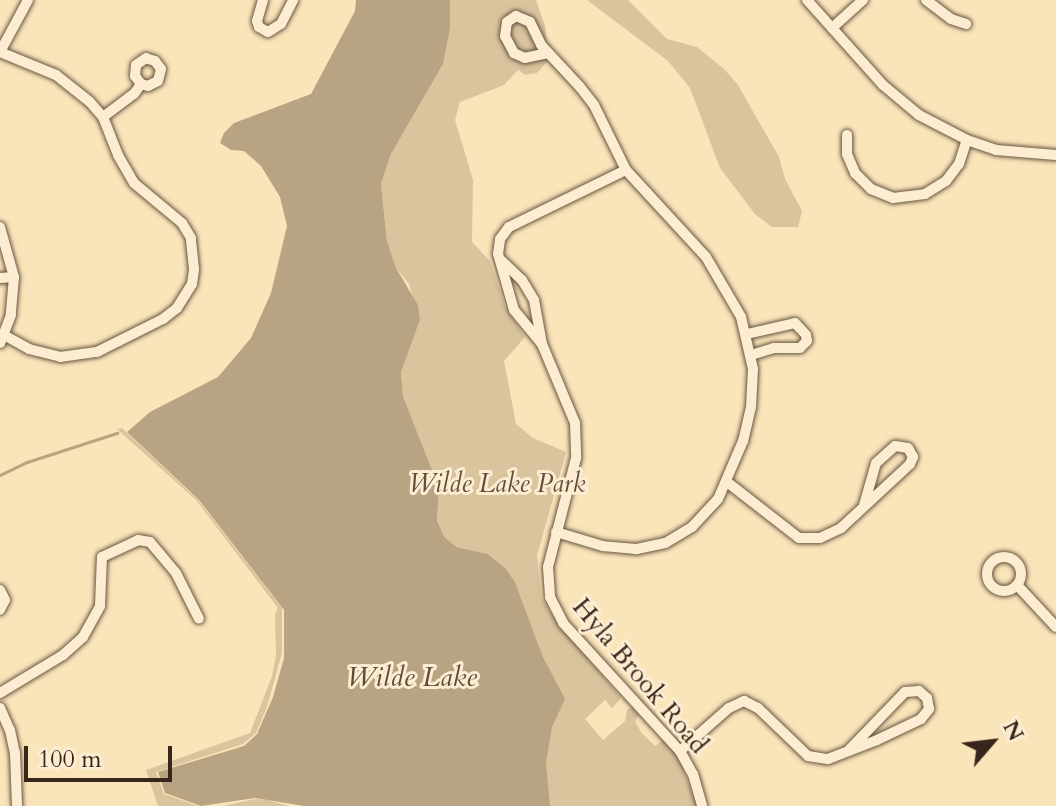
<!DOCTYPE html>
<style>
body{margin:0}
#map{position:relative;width:1056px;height:806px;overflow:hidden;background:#fae4b9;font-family:Cardo,serif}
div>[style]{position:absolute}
.green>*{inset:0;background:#d9c49e}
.water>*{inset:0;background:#b8a383}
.stream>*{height:3px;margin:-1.5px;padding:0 1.5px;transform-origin:1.5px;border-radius:1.5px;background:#b8a383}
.roads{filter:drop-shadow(0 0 2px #685642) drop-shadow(0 0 2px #685642)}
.minor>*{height:10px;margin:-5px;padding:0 5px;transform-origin:5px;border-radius:5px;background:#fcedd2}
.minor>.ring{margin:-5px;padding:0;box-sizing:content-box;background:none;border:10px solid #fcedd2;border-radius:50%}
span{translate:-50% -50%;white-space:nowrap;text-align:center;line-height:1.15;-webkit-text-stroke:6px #fcedd2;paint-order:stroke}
.park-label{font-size:26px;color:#604e3b;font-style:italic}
.street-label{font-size:26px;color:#38261a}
.water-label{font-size:28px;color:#5e4c3a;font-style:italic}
.north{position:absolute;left:952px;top:702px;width:80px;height:80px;-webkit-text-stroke:6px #fcedd2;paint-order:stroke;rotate:62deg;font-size:22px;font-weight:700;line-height:32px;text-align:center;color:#38261a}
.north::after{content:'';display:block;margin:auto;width:28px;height:36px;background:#38261a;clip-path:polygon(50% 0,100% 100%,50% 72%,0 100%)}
.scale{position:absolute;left:24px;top:746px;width:148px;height:36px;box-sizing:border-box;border:4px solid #38261a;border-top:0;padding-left:10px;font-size:24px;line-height:28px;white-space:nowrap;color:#38261a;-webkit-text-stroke:6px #fcedd2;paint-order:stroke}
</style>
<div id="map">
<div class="green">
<i style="clip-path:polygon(450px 0,536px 0,545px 26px,549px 60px,537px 73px,525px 75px,518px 70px,504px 85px,460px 102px,455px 120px,473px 180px,472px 242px,490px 261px,505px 307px,525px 337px,504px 361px,516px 424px,533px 438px,566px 452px,537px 556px,541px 597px,556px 621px,621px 698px,612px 708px,605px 700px,585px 719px,603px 740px,625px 721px,627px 710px,632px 707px,639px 715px,635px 721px,641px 732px,655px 746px,663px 740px,678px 756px,697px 806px,549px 806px,546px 762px,549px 732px,564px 699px,543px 657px,515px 582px,506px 569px,488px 554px,457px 547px,445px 538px,437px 521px,439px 488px,403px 396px,401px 372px,420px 320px,409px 284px,396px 268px,387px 241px,381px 184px,391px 154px,443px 64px,450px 29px)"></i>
<i style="clip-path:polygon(587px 0,628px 0,667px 39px,697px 47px,724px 69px,738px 85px,779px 157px,785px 179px,802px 211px,798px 227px,772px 227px,755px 214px,720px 168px,690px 88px,668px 61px)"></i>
<i style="clip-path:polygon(122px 428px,198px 500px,282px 608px,282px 653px,267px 707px,256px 733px,243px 744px,156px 772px,164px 794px,198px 806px,158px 806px,146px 770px,250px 733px,272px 676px,276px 655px,275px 614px,278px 608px,196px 500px,117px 429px)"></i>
<i style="clip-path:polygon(255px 799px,267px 800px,290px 806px,223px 806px)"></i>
</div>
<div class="water">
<i style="clip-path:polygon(356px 0,450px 0,450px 29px,443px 64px,391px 154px,381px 184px,387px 241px,396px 268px,418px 305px,420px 320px,401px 372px,403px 396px,439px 488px,437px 521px,445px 538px,457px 547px,488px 554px,506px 569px,515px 582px,543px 657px,565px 699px,552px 727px,546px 762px,550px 806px,304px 806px,255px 798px,201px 806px,165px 793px,158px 772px,244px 746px,257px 734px,273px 697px,284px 658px,284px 610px,199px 500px,127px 432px,150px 412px,218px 377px,251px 338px,271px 293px,287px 226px,280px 197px,261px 166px,244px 151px,231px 150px,220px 143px,224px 133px,234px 123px,311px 94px,355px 11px)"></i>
</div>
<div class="stream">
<i style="left:0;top:475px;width:30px;rotate:-26deg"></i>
<i style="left:27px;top:462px;width:95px;rotate:-17.9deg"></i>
</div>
<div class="roads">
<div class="minor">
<i style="left:263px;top:0;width:22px;rotate:106deg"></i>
<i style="left:257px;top:21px;width:6px;rotate:72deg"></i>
<i style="left:259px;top:27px;width:10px;rotate:29deg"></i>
<i style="left:268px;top:32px;width:15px;rotate:-32deg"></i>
<i style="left:281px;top:24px;width:27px;rotate:-63deg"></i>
<i style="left:807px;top:0;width:114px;rotate:48.2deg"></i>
<i style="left:883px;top:85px;width:47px;rotate:39.8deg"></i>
<i style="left:919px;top:115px;width:54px;rotate:27.5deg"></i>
<i style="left:967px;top:140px;width:31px;rotate:19deg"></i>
<i style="left:996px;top:150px;width:60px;rotate:4.8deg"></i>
<i style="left:926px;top:0;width:31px;rotate:37deg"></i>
<i style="left:951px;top:19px;width:16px;rotate:18deg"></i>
<i style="left:832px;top:28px;width:42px;rotate:-42.1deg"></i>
<i style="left:548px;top:53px;width:24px;rotate:168deg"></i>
<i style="left:525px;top:58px;width:12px;rotate:-156deg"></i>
<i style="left:514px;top:53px;width:19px;rotate:-118deg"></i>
<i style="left:505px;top:36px;width:14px;rotate:-82deg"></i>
<i style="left:507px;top:22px;width:11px;rotate:-34deg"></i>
<i style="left:516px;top:16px;width:15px;rotate:23deg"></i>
<i style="left:530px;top:22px;width:25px;rotate:64deg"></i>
<i style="left:541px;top:45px;width:57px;rotate:47.1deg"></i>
<i style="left:580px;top:87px;width:23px;rotate:52deg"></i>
<i style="left:594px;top:105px;width:72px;rotate:63.8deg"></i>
<i style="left:626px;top:170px;width:118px;rotate:47.4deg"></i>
<i style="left:706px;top:257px;width:69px;rotate:59.7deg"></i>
<i style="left:741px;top:317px;width:53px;rotate:77deg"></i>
<i style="left:753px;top:369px;width:38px;rotate:93deg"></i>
<i style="left:751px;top:407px;width:35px;rotate:103deg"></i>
<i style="left:743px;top:441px;width:63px;rotate:113.3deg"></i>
<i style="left:718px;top:499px;width:38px;rotate:133deg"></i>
<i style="left:692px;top:527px;width:31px;rotate:149deg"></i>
<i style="left:665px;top:543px;width:30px;rotate:168deg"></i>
<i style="left:636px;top:549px;width:33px;rotate:-175deg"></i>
<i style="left:603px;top:546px;width:49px;rotate:-163.4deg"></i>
<i style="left:103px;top:117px;width:39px;rotate:-37deg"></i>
<i style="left:134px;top:94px;width:12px;rotate:-55deg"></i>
<i style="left:141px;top:84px;width:7px;rotate:16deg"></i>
<i style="left:148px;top:86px;width:11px;rotate:-27deg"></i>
<i style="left:158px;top:81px;width:12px;rotate:-76deg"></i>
<i style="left:161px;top:69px;width:10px;rotate:-127deg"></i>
<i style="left:155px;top:61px;width:9px;rotate:-162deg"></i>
<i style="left:146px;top:58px;width:12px;rotate:145deg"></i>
<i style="left:136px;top:65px;width:11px;rotate:95deg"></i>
<i style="left:135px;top:76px;width:10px;rotate:53deg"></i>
<i style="left:847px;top:135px;width:19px;rotate:90deg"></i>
<i style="left:847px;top:154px;width:21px;rotate:67deg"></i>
<i style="left:855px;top:173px;width:23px;rotate:45deg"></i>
<i style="left:871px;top:189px;width:24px;rotate:22deg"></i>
<i style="left:893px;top:198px;width:32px;rotate:-7deg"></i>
<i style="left:925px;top:194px;width:25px;rotate:-32deg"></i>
<i style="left:946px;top:181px;width:21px;rotate:-53deg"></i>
<i style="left:959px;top:164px;width:25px;rotate:-72deg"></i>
<i style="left:0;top:227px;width:52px;rotate:74.4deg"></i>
<i style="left:14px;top:277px;width:38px;rotate:95deg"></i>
<i style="left:11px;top:315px;width:30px;rotate:111deg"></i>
<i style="left:502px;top:261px;width:28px;rotate:44deg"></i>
<i style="left:522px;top:280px;width:23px;rotate:59deg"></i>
<i style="left:534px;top:300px;width:45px;rotate:79.7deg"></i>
<i style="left:542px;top:344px;width:86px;rotate:67.3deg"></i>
<i style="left:575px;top:423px;width:35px;rotate:88deg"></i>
<i style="left:576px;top:458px;width:113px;rotate:104.4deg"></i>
<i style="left:548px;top:567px;width:30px;rotate:86deg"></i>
<i style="left:550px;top:597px;width:29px;rotate:63deg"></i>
<i style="left:563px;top:623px;width:173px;rotate:47.6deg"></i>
<i style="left:680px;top:751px;width:26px;rotate:61deg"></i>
<i style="left:693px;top:774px;width:33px;rotate:74deg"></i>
<i style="left:0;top:278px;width:14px;rotate:-4deg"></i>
<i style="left:747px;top:334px;width:49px;rotate:-12.9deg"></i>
<i style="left:795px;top:323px;width:16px;rotate:47deg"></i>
<i style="left:806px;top:335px;width:6px;rotate:81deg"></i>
<i style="left:807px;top:341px;width:10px;rotate:135deg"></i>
<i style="left:800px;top:348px;width:26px;rotate:180deg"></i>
<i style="left:774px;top:348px;width:24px;rotate:163deg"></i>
<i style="left:4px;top:335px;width:29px;rotate:29deg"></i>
<i style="left:29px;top:349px;width:32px;rotate:14deg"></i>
<i style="left:60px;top:357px;width:37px;rotate:-8deg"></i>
<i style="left:97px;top:352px;width:74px;rotate:-26.6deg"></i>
<i style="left:163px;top:319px;width:18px;rotate:-38deg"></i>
<i style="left:177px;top:308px;width:28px;rotate:-58deg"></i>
<i style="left:192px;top:284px;width:15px;rotate:-82deg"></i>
<i style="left:194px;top:269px;width:31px;rotate:-96deg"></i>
<i style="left:191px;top:238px;width:17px;rotate:-121deg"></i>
<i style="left:182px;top:223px;width:62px;rotate:-140.2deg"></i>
<i style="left:134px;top:183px;width:32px;rotate:-120deg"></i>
<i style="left:118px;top:155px;width:41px;rotate:-111.5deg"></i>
<i style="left:103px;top:117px;width:20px;rotate:-131deg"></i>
<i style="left:90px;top:102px;width:43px;rotate:-141.5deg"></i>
<i style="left:56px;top:75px;width:61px;rotate:-157.7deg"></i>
<i style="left:0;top:52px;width:59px;rotate:-61.7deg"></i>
<i style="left:542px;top:344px;width:44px;rotate:-129.5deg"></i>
<i style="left:514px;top:310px;width:58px;rotate:-105.9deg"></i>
<i style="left:498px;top:254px;width:15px;rotate:-82deg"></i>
<i style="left:500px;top:239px;width:15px;rotate:-53deg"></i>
<i style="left:509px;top:227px;width:130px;rotate:-26deg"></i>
<i style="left:727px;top:482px;width:91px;rotate:37.9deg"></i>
<i style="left:799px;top:538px;width:21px"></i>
<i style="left:820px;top:538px;width:23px;rotate:-25deg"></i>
<i style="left:841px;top:528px;width:94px;rotate:-42.8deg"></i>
<i style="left:910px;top:464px;width:8px;rotate:-67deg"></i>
<i style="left:913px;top:457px;width:10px;rotate:-119deg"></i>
<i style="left:908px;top:448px;width:13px;rotate:-171deg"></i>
<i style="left:895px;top:446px;width:25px;rotate:138deg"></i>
<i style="left:876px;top:463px;width:44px;rotate:105.9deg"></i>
<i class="ring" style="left:987px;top:557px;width:24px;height:24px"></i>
<i style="left:1017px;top:585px;width:57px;rotate:47.1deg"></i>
<i style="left:0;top:590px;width:11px;rotate:63deg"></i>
<i style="left:5px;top:600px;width:11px;rotate:117deg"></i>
<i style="left:0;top:693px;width:74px;rotate:-31.1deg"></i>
<i style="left:63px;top:655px;width:27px;rotate:-42deg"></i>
<i style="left:83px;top:637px;width:35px;rotate:-61deg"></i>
<i style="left:100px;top:606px;width:49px;rotate:-87.7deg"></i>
<i style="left:102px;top:557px;width:40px;rotate:-25deg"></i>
<i style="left:138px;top:540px;width:12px;rotate:9deg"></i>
<i style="left:150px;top:542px;width:40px;rotate:50deg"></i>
<i style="left:176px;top:573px;width:51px;rotate:63.4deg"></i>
<i style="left:0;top:708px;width:24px;rotate:66deg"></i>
<i style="left:10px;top:730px;width:24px;rotate:78deg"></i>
<i style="left:15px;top:753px;width:53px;rotate:87.8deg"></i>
<i style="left:680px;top:751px;width:65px;rotate:-41.3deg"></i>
<i style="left:729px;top:708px;width:17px;rotate:-25deg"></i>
<i style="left:744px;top:701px;width:16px;rotate:27deg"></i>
<i style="left:758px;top:708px;width:69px;rotate:43.8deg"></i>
<i style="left:808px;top:756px;width:20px;rotate:9deg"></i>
<i style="left:828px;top:759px;width:53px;rotate:-21.2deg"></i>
<i style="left:877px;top:740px;width:49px;rotate:-25.5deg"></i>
<i style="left:921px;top:719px;width:13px;rotate:-51deg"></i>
<i style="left:929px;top:709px;width:11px;rotate:-100deg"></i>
<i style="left:927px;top:698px;width:11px;rotate:-139deg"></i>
<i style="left:919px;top:691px;width:14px;rotate:176deg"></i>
<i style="left:905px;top:692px;width:81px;rotate:134deg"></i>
</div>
</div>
<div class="park-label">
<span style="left:497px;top:484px">Wilde Lake Park</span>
</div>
<div class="street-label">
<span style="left:640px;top:676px;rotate:50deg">Hyla Brook Road</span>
</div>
<div class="water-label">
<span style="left:412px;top:677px">Wilde Lake</span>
</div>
<div class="north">N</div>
<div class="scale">100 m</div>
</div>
